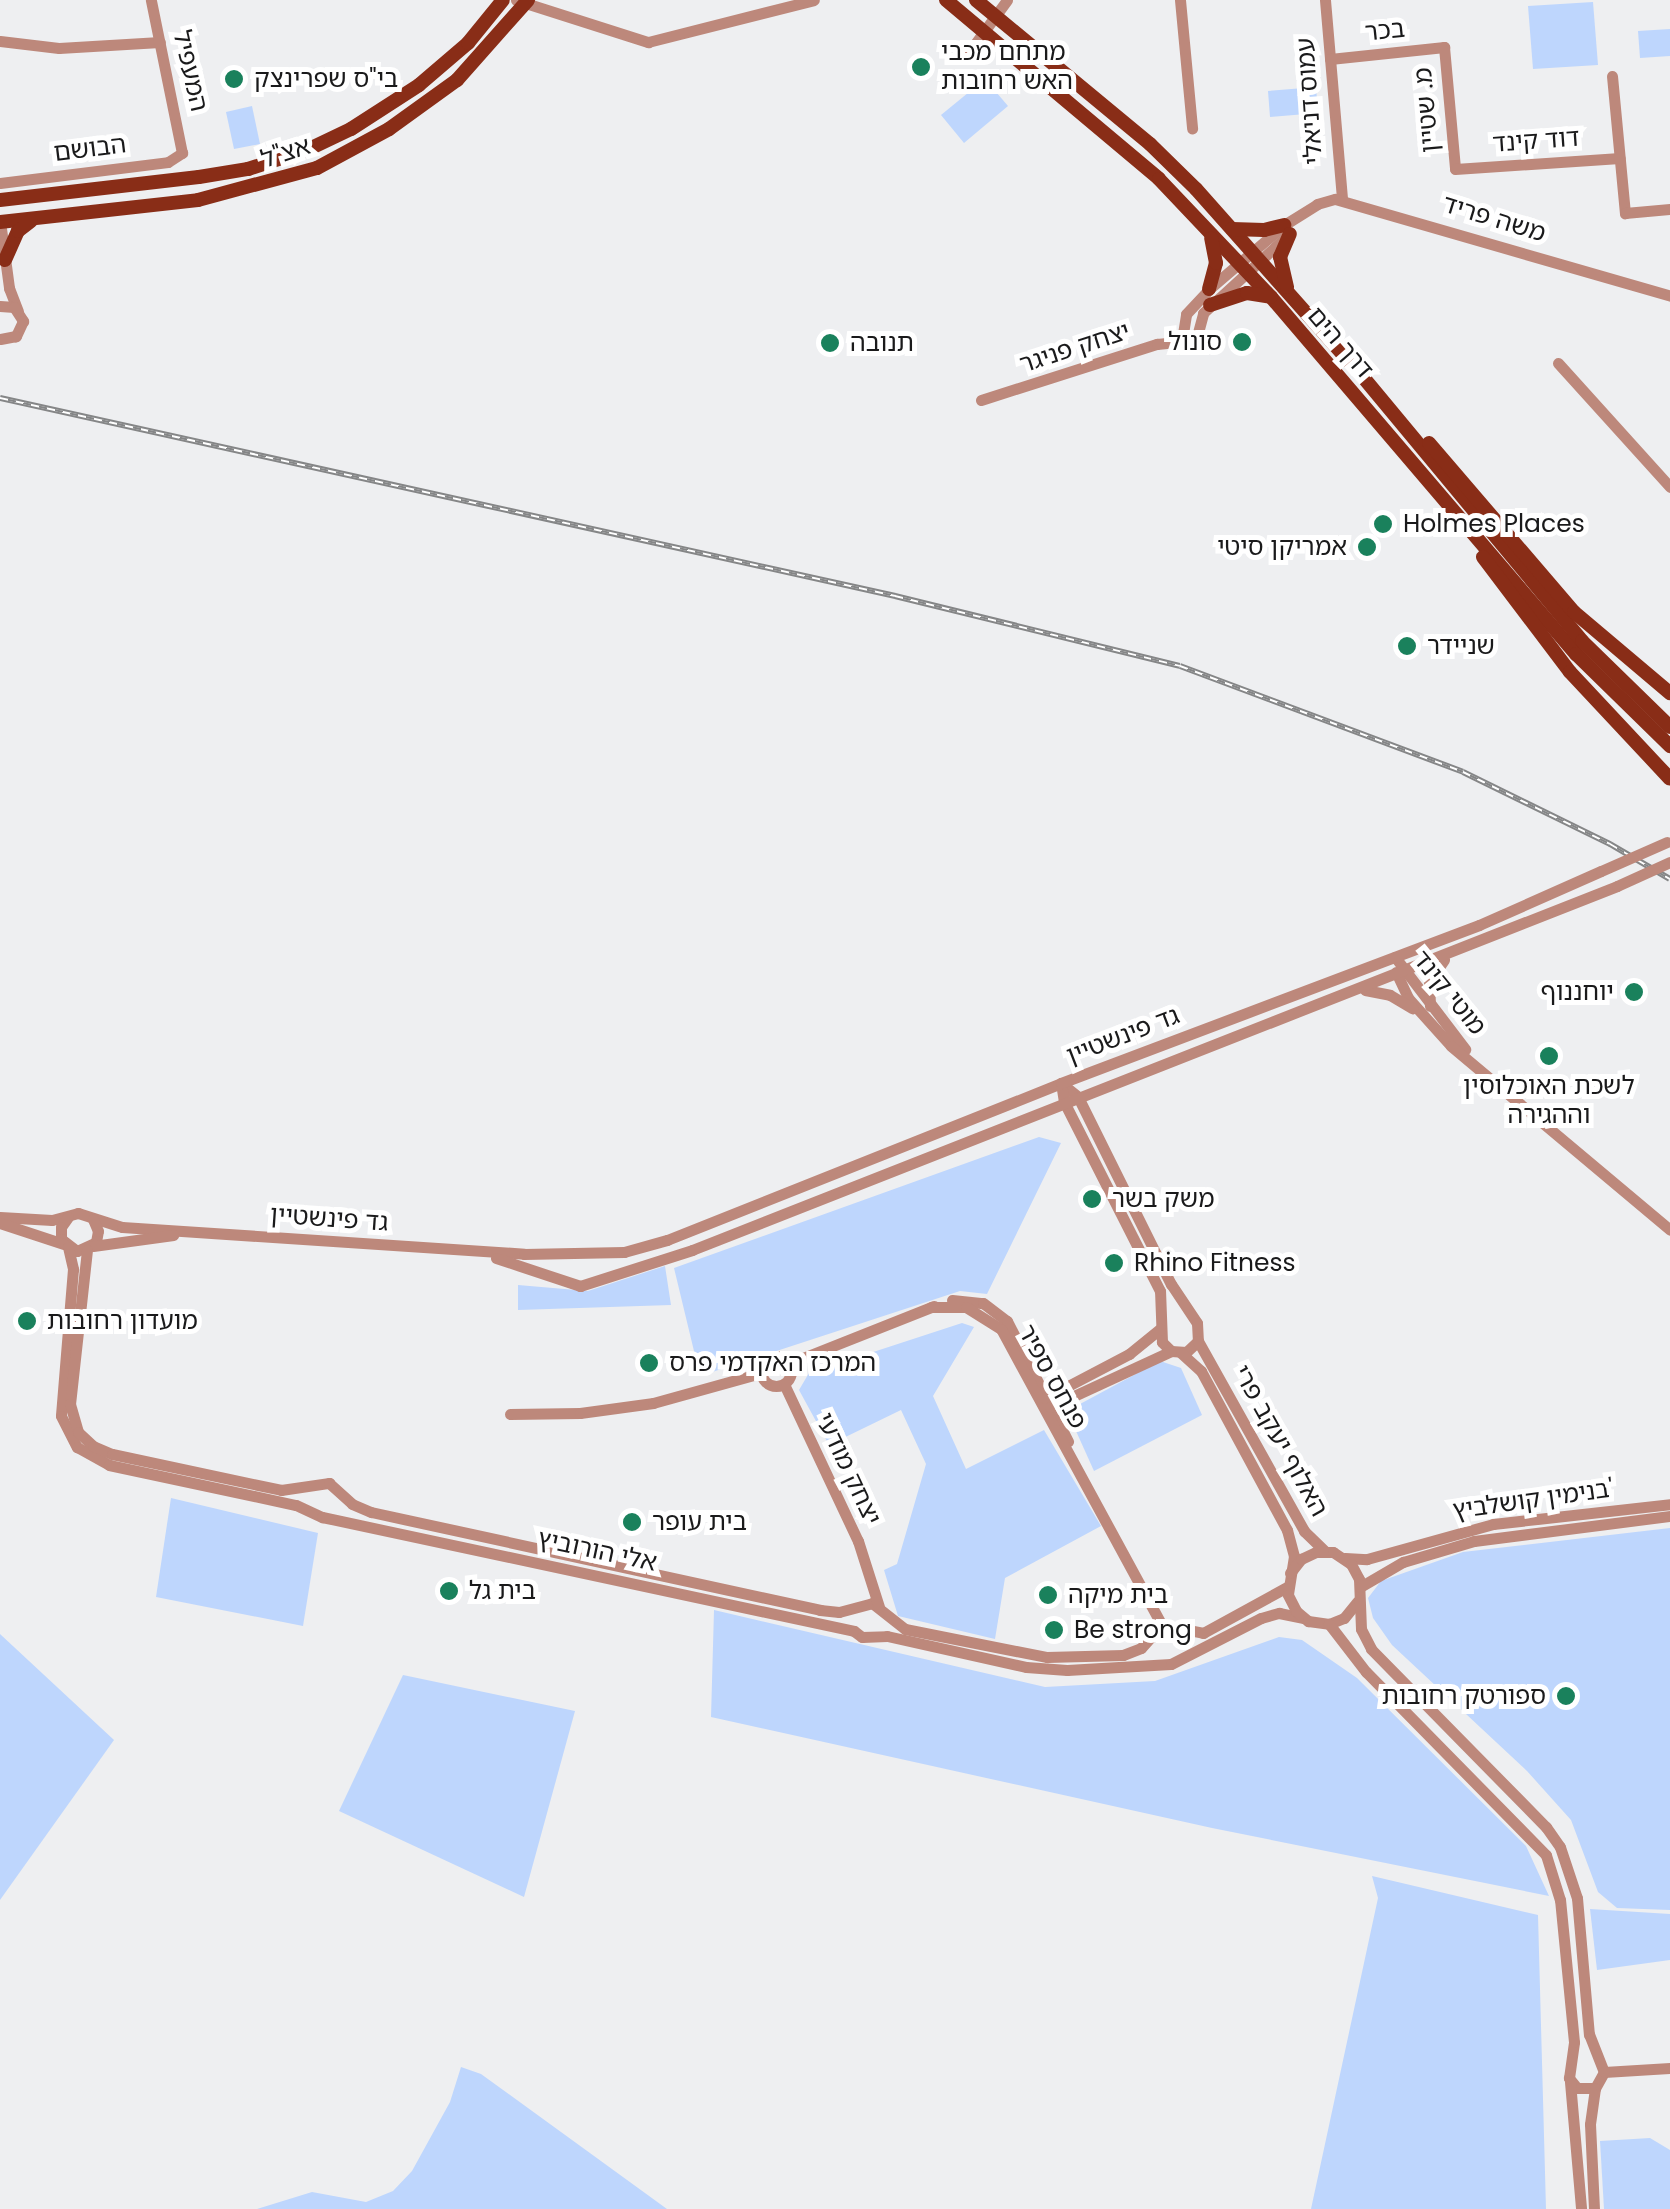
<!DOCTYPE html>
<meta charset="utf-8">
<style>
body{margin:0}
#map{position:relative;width:1670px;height:2209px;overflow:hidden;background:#eeeff1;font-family:Poppins,"Noto Sans Hebrew",sans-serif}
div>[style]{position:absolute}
.green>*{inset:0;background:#bed6fd}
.minor>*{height:11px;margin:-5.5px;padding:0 5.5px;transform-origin:5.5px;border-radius:5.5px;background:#bd887b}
.minor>.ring{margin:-5.5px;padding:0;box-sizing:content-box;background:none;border:11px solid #bd887b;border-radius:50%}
.major>*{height:14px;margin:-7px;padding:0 7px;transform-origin:7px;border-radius:7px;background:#892d17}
.rail>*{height:6px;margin-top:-3px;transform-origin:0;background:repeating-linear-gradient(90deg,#fff 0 8px,#858687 0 16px);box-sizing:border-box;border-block:2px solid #858687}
.minor-bridge>*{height:11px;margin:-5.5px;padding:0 5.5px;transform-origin:5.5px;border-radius:5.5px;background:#bd887b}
.dots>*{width:28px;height:28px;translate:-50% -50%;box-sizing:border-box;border:5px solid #fff;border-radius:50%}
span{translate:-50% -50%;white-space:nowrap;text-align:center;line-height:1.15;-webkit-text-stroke:10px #fff;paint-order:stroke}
.street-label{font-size:25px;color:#1a1a1b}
.poi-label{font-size:25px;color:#1a1a1b}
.left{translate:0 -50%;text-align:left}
.right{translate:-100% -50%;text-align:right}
</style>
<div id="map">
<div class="green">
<i style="clip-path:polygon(1593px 2px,1598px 65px,1533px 69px,1528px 6px)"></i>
<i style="clip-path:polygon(1670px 29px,1670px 56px,1640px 58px,1638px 31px)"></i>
<i style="clip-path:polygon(985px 79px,1008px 106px,964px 143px,941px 115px)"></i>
<i style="clip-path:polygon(1316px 87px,1318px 113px,1270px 117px,1268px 91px)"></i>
<i style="clip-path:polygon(252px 106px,260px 144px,234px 149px,226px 112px)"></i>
<i style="clip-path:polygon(1039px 1137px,1061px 1143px,987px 1294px,960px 1291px,700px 1376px,674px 1268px)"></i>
<i style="clip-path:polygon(665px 1266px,671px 1305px,518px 1310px,518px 1285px,588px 1291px)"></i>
<i style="clip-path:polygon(962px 1323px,974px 1327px,933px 1396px,966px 1469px,1044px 1430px,1101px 1526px,1005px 1578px,995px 1639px,898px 1616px,884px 1570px,897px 1564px,926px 1464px,901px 1410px,829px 1445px,799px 1390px,809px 1373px)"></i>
<i style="clip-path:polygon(1160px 1361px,1181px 1368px,1202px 1415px,1094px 1471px,1067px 1411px)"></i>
<i style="clip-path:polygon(171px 1498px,318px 1533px,303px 1626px,156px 1597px)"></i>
<i style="clip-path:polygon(1670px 1528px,1670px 1910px,1617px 1908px,1598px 1892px,1571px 1820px,1527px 1771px,1392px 1645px,1373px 1618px,1368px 1598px,1381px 1581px,1463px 1552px)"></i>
<i style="clip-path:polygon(714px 1610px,1045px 1687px,1155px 1681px,1279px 1637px,1302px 1640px,1357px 1678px,1526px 1846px,1549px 1896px,1212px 1828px,711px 1717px)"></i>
<i style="clip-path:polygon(0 1634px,114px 1740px,0 1900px)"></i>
<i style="clip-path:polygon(403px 1675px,575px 1711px,524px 1897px,339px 1811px)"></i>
<i style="clip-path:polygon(1372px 1876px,1538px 1915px,1546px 2209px,1311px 2209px,1378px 1898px)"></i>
<i style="clip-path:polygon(1590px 1909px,1670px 1914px,1670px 1960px,1597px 1970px)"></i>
<i style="clip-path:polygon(461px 2067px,481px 2074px,667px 2209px,257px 2209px,312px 2192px,366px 2202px,393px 2191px,412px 2171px,450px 2102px)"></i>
<i style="clip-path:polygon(1650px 2138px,1670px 2150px,1670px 2209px,1604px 2209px,1600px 2141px)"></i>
</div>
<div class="minor">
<i style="left:516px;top:0;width:139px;rotate:17.7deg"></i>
<i style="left:648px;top:42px;width:171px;rotate:-14.2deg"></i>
<i style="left:1180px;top:0;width:129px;rotate:84.6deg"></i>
<i style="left:1325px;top:0;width:200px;rotate:85.1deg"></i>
<i style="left:0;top:41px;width:59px;rotate:6.8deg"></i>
<i style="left:59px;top:48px;width:101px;rotate:-3.4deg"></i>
<i style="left:964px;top:59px;width:73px;rotate:-53.9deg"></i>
<i style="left:1330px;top:59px;width:115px;rotate:-6deg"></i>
<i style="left:1444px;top:47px;width:122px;rotate:84.8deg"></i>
<i style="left:1455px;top:169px;width:165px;rotate:-3.8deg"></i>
<i style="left:1612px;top:76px;width:138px;rotate:84.6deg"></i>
<i style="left:1625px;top:213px;width:45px;rotate:-5.1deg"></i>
<i style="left:0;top:183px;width:169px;rotate:-7.1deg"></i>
<i style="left:168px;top:162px;width:17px;rotate:-33deg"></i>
<i style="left:182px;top:153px;width:156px;rotate:-101.5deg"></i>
<i style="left:0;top:221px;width:68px;rotate:82.3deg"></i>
<i style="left:9px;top:288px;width:25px;rotate:69deg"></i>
<i style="left:0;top:306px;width:14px;rotate:4deg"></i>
<i style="left:14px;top:307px;width:17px;rotate:57deg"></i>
<i style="left:23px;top:321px;width:17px;rotate:115deg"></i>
<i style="left:16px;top:336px;width:16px;rotate:169deg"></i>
<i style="left:1182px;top:340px;width:26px;rotate:-81deg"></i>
<i style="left:1186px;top:314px;width:34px;rotate:-47deg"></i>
<i style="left:1209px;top:289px;width:99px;rotate:-40.5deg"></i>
<i style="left:1284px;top:225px;width:39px;rotate:-32deg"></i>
<i style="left:1317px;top:204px;width:19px;rotate:-16deg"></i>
<i style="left:1335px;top:199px;width:349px;rotate:16.1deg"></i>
<i style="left:1558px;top:363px;width:167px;rotate:47.9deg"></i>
<i style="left:981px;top:400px;width:185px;rotate:-17.7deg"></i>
<i style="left:1157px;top:344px;width:39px;rotate:-6deg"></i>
<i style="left:1196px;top:340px;width:28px;rotate:-75deg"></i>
<i style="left:1203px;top:313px;width:113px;rotate:-42.5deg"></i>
<i style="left:1395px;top:957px;width:116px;rotate:52.7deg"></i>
<i style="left:1396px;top:972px;width:29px;rotate:65deg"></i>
<i style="left:1408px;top:998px;width:64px;rotate:48.1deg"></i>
<i style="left:1451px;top:1046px;width:286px;rotate:40deg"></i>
<i style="left:1365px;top:990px;width:25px;rotate:11deg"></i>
<i style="left:1390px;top:995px;width:26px;rotate:31deg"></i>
<i style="left:1430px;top:1006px;width:24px;rotate:-92deg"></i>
<i style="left:1429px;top:982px;width:27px;rotate:-56deg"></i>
<i style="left:1061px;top:1083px;width:22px;rotate:39deg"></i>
<i style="left:1078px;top:1097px;width:209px;rotate:63.6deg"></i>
<i style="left:1171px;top:1284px;width:47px;rotate:56.3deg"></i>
<i style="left:1197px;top:1323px;width:18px;rotate:87deg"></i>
<i style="left:1198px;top:1341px;width:16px;rotate:137deg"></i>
<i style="left:1186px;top:1352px;width:15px;rotate:-176deg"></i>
<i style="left:1171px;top:1351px;width:13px;rotate:-135deg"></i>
<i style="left:1162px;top:1342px;width:51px;rotate:-92.2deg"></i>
<i style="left:1160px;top:1291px;width:212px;rotate:-116.9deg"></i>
<i style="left:1064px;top:1102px;width:19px;rotate:-99deg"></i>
<i style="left:0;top:1217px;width:52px;rotate:3.3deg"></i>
<i style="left:52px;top:1220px;width:27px;rotate:-15deg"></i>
<i style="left:78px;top:1213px;width:46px;rotate:17.7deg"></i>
<i style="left:122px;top:1227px;width:403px;rotate:3.8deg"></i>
<i style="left:524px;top:1254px;width:100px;rotate:-1.1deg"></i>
<i style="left:624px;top:1252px;width:45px;rotate:-15.6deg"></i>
<i style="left:667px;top:1240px;width:424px;rotate:-21.7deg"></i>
<i style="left:1061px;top:1083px;width:447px;rotate:-20.7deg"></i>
<i style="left:1479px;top:925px;width:133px;rotate:-23.9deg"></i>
<i style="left:68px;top:1217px;width:12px;rotate:125deg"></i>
<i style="left:61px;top:1227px;width:12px;rotate:90deg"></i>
<i style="left:61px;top:1239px;width:20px;rotate:37deg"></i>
<i style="left:77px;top:1251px;width:21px;rotate:-25deg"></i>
<i style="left:96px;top:1242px;width:11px;rotate:-80deg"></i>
<i style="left:98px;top:1231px;width:13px;rotate:-113deg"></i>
<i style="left:0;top:1223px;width:67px;rotate:18.2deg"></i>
<i style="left:93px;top:1246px;width:81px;rotate:-7.8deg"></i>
<i style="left:68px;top:1247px;width:23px;rotate:77deg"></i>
<i style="left:73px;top:1269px;width:147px;rotate:94.7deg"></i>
<i style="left:61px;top:1416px;width:35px;rotate:63deg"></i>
<i style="left:77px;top:1447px;width:37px;rotate:29deg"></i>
<i style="left:109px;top:1465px;width:191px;rotate:12.1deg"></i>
<i style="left:296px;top:1505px;width:29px;rotate:25deg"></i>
<i style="left:322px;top:1517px;width:544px;rotate:12.09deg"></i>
<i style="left:854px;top:1631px;width:10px;rotate:37deg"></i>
<i style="left:862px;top:1637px;width:25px;rotate:-2deg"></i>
<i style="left:887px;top:1636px;width:142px;rotate:12.6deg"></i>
<i style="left:1026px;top:1667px;width:41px;rotate:4.2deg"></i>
<i style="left:1067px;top:1670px;width:104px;rotate:-3.3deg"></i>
<i style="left:1171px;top:1664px;width:101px;rotate:-27.1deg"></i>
<i style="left:1261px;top:1618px;width:19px;rotate:-16deg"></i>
<i style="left:1279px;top:1613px;width:24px;rotate:12deg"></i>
<i style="left:87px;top:1250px;width:155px;rotate:96.3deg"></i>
<i style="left:70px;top:1404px;width:29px;rotate:74deg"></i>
<i style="left:78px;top:1432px;width:21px;rotate:43deg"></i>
<i style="left:93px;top:1446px;width:21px;rotate:23deg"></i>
<i style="left:112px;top:1454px;width:173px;rotate:12deg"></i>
<i style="left:281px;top:1490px;width:49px;rotate:-8.3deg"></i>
<i style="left:329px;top:1483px;width:31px;rotate:42deg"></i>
<i style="left:352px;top:1504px;width:21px;rotate:23deg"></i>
<i style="left:371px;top:1512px;width:460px;rotate:12.3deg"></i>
<i style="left:820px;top:1610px;width:19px;rotate:6deg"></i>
<i style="left:839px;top:1612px;width:34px;rotate:-15deg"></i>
<i style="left:872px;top:1603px;width:42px;rotate:38.2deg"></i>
<i style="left:905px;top:1629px;width:145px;rotate:11.2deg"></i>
<i style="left:1047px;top:1657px;width:76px;rotate:-1.5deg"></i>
<i style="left:1123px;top:1655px;width:19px;rotate:-21deg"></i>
<i style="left:1141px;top:1648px;width:25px;rotate:-48deg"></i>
<i style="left:1158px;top:1629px;width:10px;rotate:-17deg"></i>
<i style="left:1168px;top:1626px;width:36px;rotate:11deg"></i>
<i style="left:1203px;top:1633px;width:96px;rotate:-28.7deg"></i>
<i style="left:496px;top:1258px;width:89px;rotate:18.4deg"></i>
<i style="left:580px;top:1286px;width:118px;rotate:-17.8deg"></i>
<i style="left:692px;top:1250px;width:994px;rotate:-21.48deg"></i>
<i style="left:952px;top:1300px;width:31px;rotate:6deg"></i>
<i style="left:983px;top:1303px;width:30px;rotate:37deg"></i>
<i style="left:1007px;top:1321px;width:135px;rotate:63.1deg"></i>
<i style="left:931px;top:1307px;width:35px"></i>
<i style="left:966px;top:1307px;width:41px;rotate:32.2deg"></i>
<i style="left:1001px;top:1329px;width:339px;rotate:61.5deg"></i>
<i style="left:1198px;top:1341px;width:218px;rotate:60.8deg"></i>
<i style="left:1304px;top:1531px;width:28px;rotate:44deg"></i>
<i style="left:1181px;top:1353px;width:27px;rotate:42deg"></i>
<i style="left:1201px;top:1371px;width:181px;rotate:61.6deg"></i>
<i style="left:1287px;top:1530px;width:27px;rotate:75deg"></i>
<i style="left:1294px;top:1556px;width:39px;rotate:99deg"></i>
<i style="left:1288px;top:1595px;width:18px;rotate:63deg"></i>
<i style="left:1296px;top:1611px;width:16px;rotate:40deg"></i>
<i style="left:1308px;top:1621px;width:21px;rotate:8deg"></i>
<i style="left:1329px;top:1624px;width:16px;rotate:-22deg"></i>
<i style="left:1344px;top:1618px;width:21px;rotate:-51deg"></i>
<i class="ring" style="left:761px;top:1356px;width:19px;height:19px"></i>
<i style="left:790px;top:1363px;width:155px;rotate:-21.6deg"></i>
<i style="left:784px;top:1384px;width:174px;rotate:64.8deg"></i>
<i style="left:858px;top:1541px;width:69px;rotate:72.3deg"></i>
<i style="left:1045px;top:1398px;width:95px;rotate:-27.6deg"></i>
<i style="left:1129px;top:1354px;width:40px;rotate:-39deg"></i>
<i style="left:1050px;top:1407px;width:133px;rotate:-24.8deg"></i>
<i style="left:510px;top:1414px;width:70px;rotate:-0.8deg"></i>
<i style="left:580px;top:1413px;width:74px;rotate:-7.8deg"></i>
<i style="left:653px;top:1403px;width:112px;rotate:-15.5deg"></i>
<i style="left:1345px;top:1558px;width:22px;rotate:3deg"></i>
<i style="left:1367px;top:1559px;width:131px;rotate:-15.5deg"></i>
<i style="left:1493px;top:1524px;width:178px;rotate:-6.4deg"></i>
<i style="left:1290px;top:1573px;width:18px;rotate:-52deg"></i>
<i style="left:1301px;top:1559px;width:17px;rotate:-25deg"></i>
<i style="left:1316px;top:1552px;width:17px"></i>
<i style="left:1333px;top:1552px;width:22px;rotate:34deg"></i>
<i style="left:1351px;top:1564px;width:17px;rotate:62deg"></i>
<i style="left:1359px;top:1579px;width:50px;rotate:87.7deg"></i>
<i style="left:1361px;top:1629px;width:22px;rotate:63deg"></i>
<i style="left:1371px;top:1649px;width:250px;rotate:45.5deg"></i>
<i style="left:1546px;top:1827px;width:24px;rotate:55deg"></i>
<i style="left:1560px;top:1847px;width:54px;rotate:71.6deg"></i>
<i style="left:1577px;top:1898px;width:137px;rotate:85deg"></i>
<i style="left:1589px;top:2034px;width:41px;rotate:68.5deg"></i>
<i style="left:1604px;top:2072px;width:18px;rotate:119deg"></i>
<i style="left:1595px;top:2088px;width:18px;rotate:180deg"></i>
<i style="left:1577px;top:2088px;width:13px;rotate:-129deg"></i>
<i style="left:1569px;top:2078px;width:36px;rotate:-82deg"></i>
<i style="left:1574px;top:2042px;width:143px;rotate:-95.6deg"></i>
<i style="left:1560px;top:1900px;width:47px;rotate:-107.3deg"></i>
<i style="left:1546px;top:1855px;width:257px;rotate:-134.5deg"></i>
<i style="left:1366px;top:1672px;width:61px;rotate:-127.6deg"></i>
<i style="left:1360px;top:1587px;width:50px;rotate:-30.2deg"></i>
<i style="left:1403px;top:1562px;width:74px;rotate:-16.5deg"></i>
<i style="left:1474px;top:1541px;width:198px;rotate:-7.3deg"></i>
<i style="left:1604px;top:2072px;width:66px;rotate:-3.5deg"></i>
<i style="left:1570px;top:2082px;width:127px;rotate:85deg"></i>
<i style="left:1594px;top:2209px;width:85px;rotate:-92.7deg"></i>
<i style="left:1590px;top:2124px;width:36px;rotate:-82deg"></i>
</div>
<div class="major">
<i style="left:946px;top:0;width:278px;rotate:40deg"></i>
<i style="left:1159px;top:179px;width:163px;rotate:46.5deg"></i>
<i style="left:1271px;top:297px;width:470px;rotate:49.5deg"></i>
<i style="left:1576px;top:654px;width:132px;rotate:44.4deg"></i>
<i style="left:976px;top:0;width:226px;rotate:39.6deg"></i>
<i style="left:1150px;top:144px;width:64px;rotate:44.4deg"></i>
<i style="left:1196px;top:189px;width:251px;rotate:48.4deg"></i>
<i style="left:1363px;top:377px;width:343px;rotate:50.3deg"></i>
<i style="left:1582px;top:641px;width:123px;rotate:44.3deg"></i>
<i style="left:0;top:200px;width:200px;rotate:-6.6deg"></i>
<i style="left:199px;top:177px;width:50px;rotate:-9.3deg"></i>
<i style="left:248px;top:169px;width:64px;rotate:-18.2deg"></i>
<i style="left:309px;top:149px;width:47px;rotate:-25.5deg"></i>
<i style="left:351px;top:129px;width:81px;rotate:-32.9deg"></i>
<i style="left:419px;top:85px;width:65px;rotate:-40.6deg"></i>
<i style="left:468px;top:43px;width:55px;rotate:-50.9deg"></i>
<i style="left:0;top:222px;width:199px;rotate:-6.3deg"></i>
<i style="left:198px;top:200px;width:123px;rotate:-15.1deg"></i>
<i style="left:317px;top:168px;width:82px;rotate:-28.4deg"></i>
<i style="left:389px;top:129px;width:84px;rotate:-35.8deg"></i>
<i style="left:457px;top:80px;width:107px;rotate:-48.4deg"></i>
<i style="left:1232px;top:229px;width:32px;rotate:2deg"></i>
<i style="left:1264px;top:230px;width:21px;rotate:-14deg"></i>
<i style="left:5px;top:260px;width:32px;rotate:-66deg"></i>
<i style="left:18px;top:231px;width:16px;rotate:-38deg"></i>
<i style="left:1287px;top:287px;width:31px;rotate:-103deg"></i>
<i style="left:1280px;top:257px;width:25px;rotate:-67deg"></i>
<i style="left:1209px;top:289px;width:27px;rotate:-75deg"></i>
<i style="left:1216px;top:263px;width:25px;rotate:-101deg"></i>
<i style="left:1210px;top:305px;width:39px;rotate:-18deg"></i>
<i style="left:1247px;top:293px;width:24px;rotate:9deg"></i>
<i style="left:1429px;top:443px;width:223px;rotate:49.4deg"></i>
<i style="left:1574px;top:612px;width:126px;rotate:40.2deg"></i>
<i style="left:1483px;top:557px;width:144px;rotate:52.9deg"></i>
<i style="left:1570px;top:672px;width:146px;rotate:46.9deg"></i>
</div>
<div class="rail">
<i style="left:0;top:398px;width:917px;rotate:12.47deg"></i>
<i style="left:895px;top:596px;width:293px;rotate:13.8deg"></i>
<i style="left:1180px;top:666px;width:302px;rotate:20.5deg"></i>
<i style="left:1463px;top:772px;width:164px;rotate:26.1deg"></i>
<i style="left:1610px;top:844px;width:69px;rotate:30.3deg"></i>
</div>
<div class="minor-bridge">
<i style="left:1601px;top:871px;width:72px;rotate:-23.7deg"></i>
<i style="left:1617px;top:886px;width:58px;rotate:-24.4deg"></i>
</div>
<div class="dots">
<i style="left:921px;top:67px;background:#1a815c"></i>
<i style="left:234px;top:79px;background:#1a815c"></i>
<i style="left:1242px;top:342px;background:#1a815c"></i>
<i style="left:830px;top:343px;background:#1a815c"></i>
<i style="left:1383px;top:524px;background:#1a815c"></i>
<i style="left:1367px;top:547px;background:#1a815c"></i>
<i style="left:1407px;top:646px;background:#1a815c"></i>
<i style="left:1634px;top:992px;background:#1a815c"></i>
<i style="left:1549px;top:1056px;background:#1a815c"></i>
<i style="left:1092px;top:1199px;background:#1a815c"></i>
<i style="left:1114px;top:1263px;background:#1a815c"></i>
<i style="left:27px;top:1321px;background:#1a815c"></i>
<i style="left:649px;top:1363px;background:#1a815c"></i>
<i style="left:632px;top:1522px;background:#1a815c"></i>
<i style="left:449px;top:1591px;background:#1a815c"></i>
<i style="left:1048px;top:1595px;background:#1a815c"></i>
<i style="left:1054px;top:1630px;background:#1a815c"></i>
<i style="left:1566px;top:1696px;background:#1a815c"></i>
</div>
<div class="street-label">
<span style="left:1385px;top:31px;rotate:-6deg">בכר</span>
<span style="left:190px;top:71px;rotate:77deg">המעפיל</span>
<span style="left:1310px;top:101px;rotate:-94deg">עמוס דניאלי</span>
<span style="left:1427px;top:110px;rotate:-95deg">מ. שטיין</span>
<span style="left:1536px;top:141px;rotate:-4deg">דוד קינד</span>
<span style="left:90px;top:149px;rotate:-7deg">הבושם</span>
<span style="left:286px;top:153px;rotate:-18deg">אצ"ל</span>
<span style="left:1494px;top:219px;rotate:17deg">משה פריד</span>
<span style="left:1340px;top:343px;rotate:49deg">דרך הים</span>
<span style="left:1075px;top:348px;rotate:-18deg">יצחק פניגר</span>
<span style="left:1449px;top:993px;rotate:51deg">מוטי קינד</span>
<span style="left:1123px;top:1036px;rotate:-21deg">גד פינשטיין</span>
<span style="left:329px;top:1219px;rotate:4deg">גד פינשטיין</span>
<span style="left:1052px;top:1377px;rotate:61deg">פנחס ספיר</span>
<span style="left:1280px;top:1441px;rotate:61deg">האלוף יעקב פרי</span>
<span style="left:848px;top:1469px;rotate:65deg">יצחק מודעי</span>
<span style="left:1533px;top:1500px;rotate:-8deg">בנימין קושלביץ'</span>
<span style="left:597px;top:1551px;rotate:12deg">אלי הורוביץ</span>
</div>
<div class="poi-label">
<span class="left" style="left:941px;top:67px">מתחם מכבי<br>האש רחובות</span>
<span class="left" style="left:254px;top:79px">בי"ס שפרינצק</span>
<span class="right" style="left:1222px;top:342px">סונול</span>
<span class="left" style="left:850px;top:343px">תנובה</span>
<span class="left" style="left:1403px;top:524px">Holmes Places</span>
<span class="right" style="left:1347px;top:547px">אמריקן סיטי</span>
<span class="left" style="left:1427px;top:646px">שניידר</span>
<span class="right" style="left:1614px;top:992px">יוחננוף</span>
<span style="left:1549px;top:1101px">לשכת האוכלוסין<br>וההגירה</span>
<span class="left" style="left:1112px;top:1199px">משק בשר</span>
<span class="left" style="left:1134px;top:1263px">Rhino Fitness</span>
<span class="left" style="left:47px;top:1321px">מועדון רחובות</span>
<span class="left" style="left:669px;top:1363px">המרכז האקדמי פרס</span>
<span class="left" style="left:652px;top:1522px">בית עופר</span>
<span class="left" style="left:469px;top:1591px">בית גל</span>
<span class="left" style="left:1068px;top:1595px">בית מיקה</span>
<span class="left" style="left:1074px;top:1630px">Be strong</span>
<span class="right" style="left:1546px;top:1696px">ספורטק רחובות</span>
</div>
</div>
